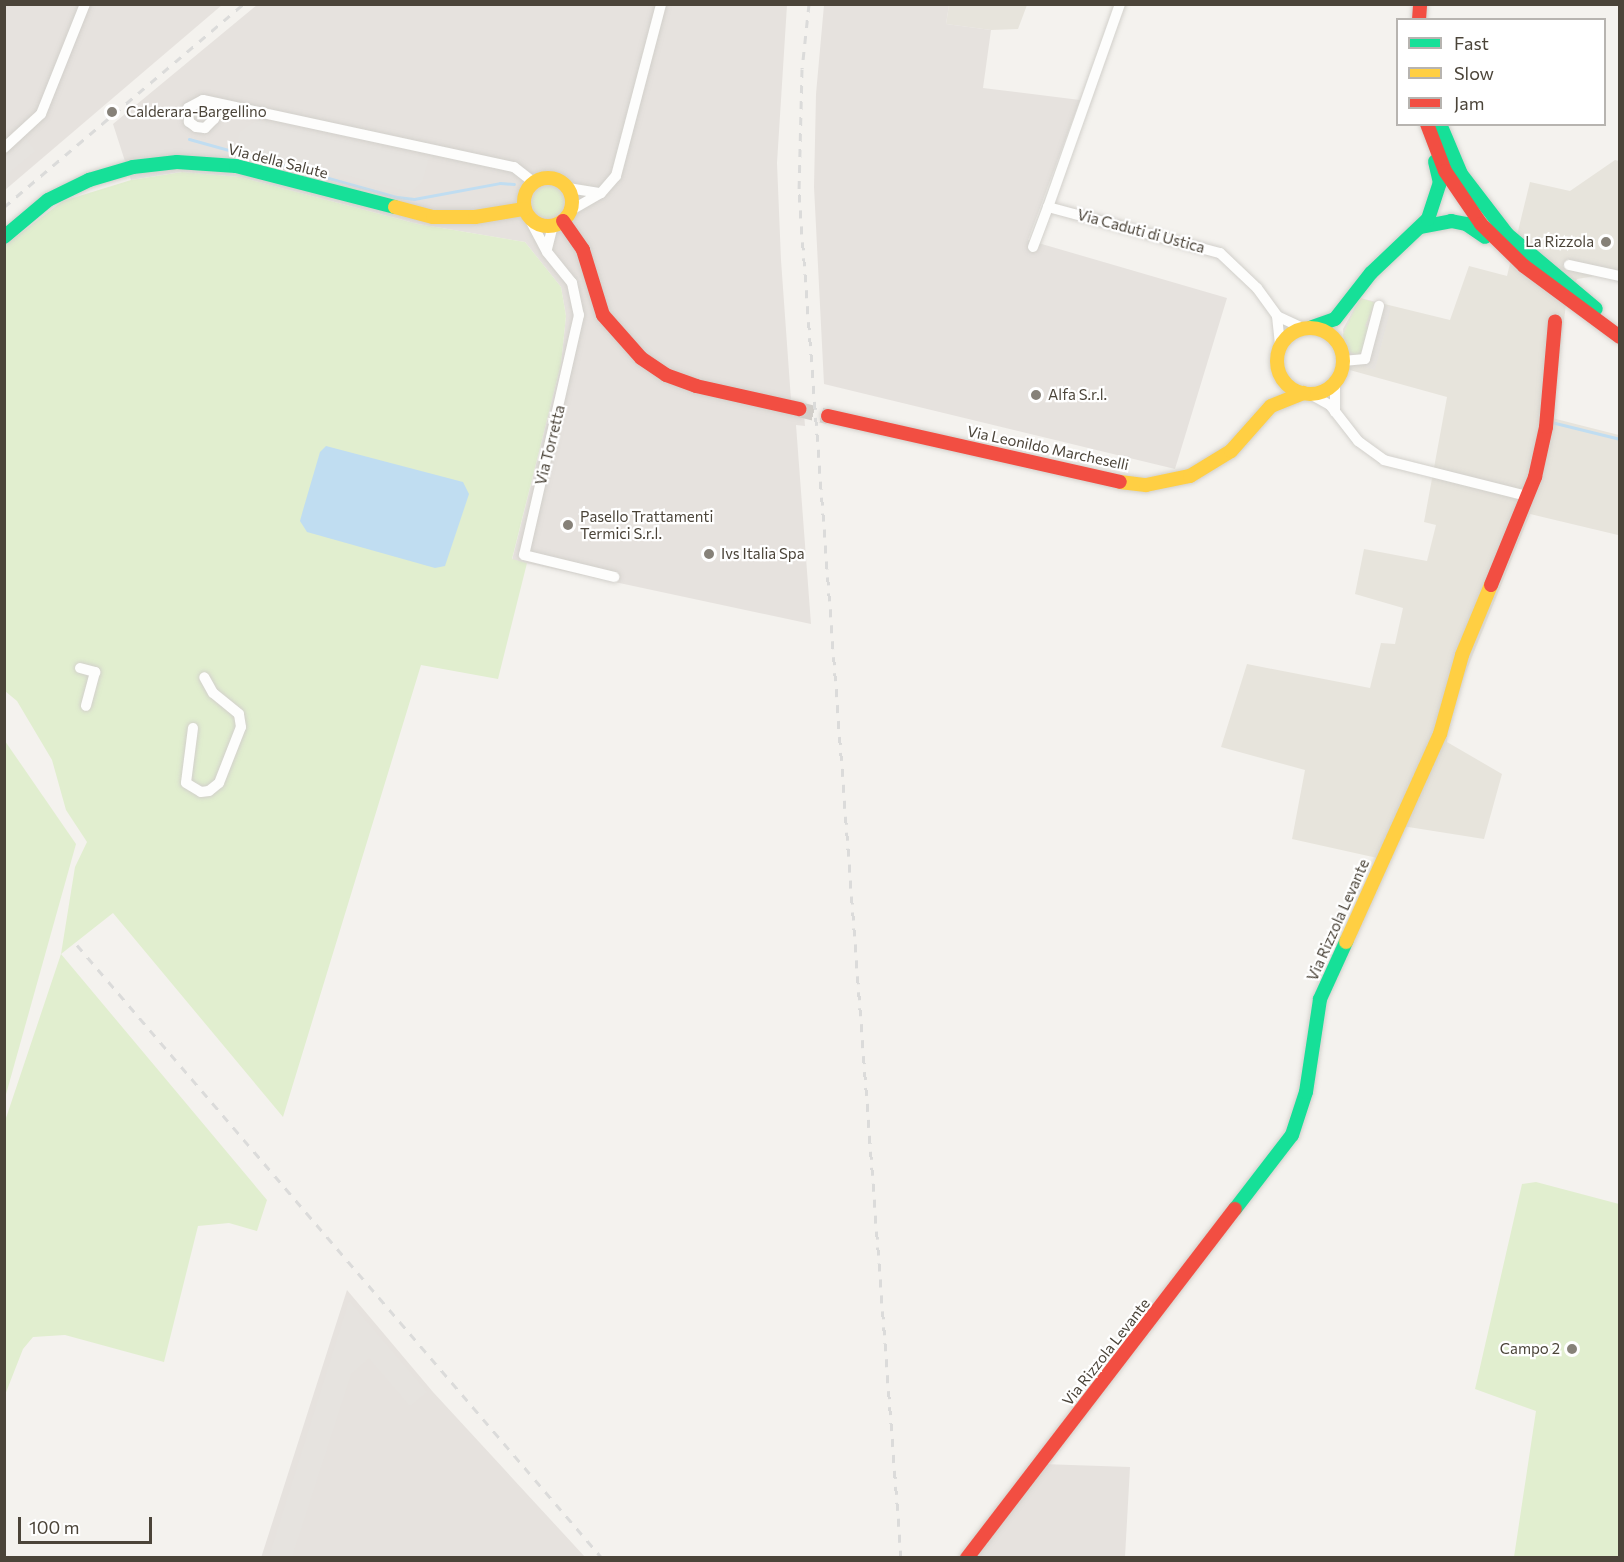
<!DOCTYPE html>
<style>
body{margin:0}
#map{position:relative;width:1624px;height:1562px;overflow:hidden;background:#f4f2ee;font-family:Commissioner,sans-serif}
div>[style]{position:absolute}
.residential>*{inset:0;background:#e7e4dc}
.industrial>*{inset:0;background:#e6e2de}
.green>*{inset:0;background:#e1eecf}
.round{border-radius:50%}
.parking>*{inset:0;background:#e6e3df}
.water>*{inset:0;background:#c0ddf1}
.stream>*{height:3px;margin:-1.5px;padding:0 1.5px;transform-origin:1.5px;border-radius:1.5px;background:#c0ddf1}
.secondary-tunnel>*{height:15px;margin-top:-7.5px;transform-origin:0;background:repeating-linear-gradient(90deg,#d2cfca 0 15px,transparent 0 23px)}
.roads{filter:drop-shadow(0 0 2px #d2d0cb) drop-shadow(0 0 2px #d2d0cb)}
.street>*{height:10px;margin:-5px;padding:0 5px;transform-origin:5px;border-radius:5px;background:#fdfdfc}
.fast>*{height:14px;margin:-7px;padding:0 7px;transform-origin:7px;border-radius:7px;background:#16e098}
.slow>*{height:14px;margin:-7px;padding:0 7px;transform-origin:7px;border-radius:7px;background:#ffcf43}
.slow>.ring{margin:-7px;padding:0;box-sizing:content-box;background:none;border:14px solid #ffcf43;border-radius:50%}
.jam>*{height:14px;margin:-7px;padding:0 7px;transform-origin:7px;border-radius:7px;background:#f24e42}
.rail>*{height:3px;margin-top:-1.5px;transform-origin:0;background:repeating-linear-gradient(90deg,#dbdbda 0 8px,transparent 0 16px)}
.dots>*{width:16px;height:16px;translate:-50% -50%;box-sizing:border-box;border:3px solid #fff;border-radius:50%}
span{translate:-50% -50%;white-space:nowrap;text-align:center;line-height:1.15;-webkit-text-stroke:4.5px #fff;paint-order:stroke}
.poi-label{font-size:15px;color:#4b4439}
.left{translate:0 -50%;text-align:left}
.right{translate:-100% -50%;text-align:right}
.street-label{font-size:15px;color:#4b4439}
.frame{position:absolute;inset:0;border:6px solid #4b4439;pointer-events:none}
.legend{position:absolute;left:1396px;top:18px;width:210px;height:108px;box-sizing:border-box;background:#fff;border:2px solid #b7b4b0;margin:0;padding:8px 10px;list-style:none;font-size:18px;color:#4b4439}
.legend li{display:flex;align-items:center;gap:12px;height:30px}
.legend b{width:30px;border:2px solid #b7b4b0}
.scale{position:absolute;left:18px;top:1517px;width:134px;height:27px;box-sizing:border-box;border:3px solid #4b4439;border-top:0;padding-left:8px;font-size:18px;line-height:21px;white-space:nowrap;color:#4b4439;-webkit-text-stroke:4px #fff;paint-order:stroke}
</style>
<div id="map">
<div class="residential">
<i style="clip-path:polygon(949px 5px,1027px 5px,1018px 29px,991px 30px,946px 24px)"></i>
<i style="clip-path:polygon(1615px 160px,1619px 161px,1619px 278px,1607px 274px,1577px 279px,1566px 304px,1552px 418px,1619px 435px,1619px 530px,1618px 535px,1530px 514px,1448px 716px,1447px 742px,1502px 774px,1484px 839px,1402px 826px,1382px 859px,1292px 839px,1305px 770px,1221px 747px,1247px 664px,1370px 688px,1381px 643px,1395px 644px,1403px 608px,1355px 594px,1364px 549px,1427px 561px,1436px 525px,1424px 522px,1447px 397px,1346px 369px,1343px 329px,1360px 298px,1450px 320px,1469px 266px,1507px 276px,1530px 182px,1570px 191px)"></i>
</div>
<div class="industrial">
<i style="clip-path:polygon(5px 5px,222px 5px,5px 190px)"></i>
<i style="clip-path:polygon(257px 5px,787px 5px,777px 163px,781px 260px,791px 400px,803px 402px,805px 426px,796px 425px,811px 624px,512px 560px,561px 364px,566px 316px,561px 287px,525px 242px,418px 224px,240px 177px,181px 172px,131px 180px,113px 124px)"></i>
<i style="clip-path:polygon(824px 5px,949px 5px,946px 24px,991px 30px,983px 88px,1080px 100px,1028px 240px,1227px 298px,1175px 469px,824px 384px,814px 187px,816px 94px)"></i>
<i style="clip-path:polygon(347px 1290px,433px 1392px,585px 1557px,261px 1558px)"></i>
<i style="clip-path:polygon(1042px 1464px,1130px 1467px,1125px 1557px,972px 1558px)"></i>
</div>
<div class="green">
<i style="clip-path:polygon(182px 172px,240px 177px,418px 224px,525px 242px,561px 287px,566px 316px,561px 364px,512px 559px,527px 563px,498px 679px,421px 665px,283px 1117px,113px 913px,61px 954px,267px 1200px,257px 1231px,229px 1223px,198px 1226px,164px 1362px,65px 1335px,33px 1337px,23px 1349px,5px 1395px,5px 1121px,61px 954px,75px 867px,87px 842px,66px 810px,52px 760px,17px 701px,5px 691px,5px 245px,63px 201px,131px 180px)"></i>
<i class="round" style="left:532px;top:186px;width:32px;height:32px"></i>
<i style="clip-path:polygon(1360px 298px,1375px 303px,1365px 326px,1369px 328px,1362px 352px,1358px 356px,1349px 351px,1343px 335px)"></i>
<i style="clip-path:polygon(5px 741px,76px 844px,5px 1098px)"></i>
<i style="clip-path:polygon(1536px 1182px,1619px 1204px,1619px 1557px,1514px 1557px,1536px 1411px,1475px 1389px,1522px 1184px)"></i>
</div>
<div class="parking">
<i style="clip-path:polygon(258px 120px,429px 158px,422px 182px,411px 192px,242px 148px,238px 140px,240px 132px)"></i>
<i style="clip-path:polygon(26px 139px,35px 151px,5px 176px,5px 157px)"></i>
<i style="clip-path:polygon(1380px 304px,1391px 307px,1375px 370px,1365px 367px)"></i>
<i style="clip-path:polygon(349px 1301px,427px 1392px,410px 1406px,369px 1358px,351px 1374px,292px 1557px,269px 1557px)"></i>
</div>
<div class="water">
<i style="clip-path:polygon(326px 446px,463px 482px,469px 494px,445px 566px,435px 568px,307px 532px,300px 521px,303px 510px,320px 452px)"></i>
</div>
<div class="stream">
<i style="left:189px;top:139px;width:216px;rotate:15.6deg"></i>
<i style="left:397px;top:197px;width:17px;rotate:7deg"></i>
<i style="left:414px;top:199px;width:87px;rotate:-10.5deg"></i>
<i style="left:500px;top:183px;width:14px;rotate:4deg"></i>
<i style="left:1551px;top:422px;width:71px;rotate:13.8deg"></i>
</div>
<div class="secondary-tunnel">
<i style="left:799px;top:409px;width:30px;rotate:14deg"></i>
</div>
<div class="roads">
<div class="street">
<i style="left:1120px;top:4px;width:215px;rotate:109.5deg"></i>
<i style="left:1048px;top:207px;width:178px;rotate:15deg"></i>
<i style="left:1220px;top:253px;width:51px;rotate:43.4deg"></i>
<i style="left:1257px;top:288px;width:34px;rotate:54deg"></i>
<i style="left:1277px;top:316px;width:30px;rotate:84deg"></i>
<i style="left:207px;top:101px;width:10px;rotate:45deg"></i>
<i style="left:214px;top:108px;width:11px;rotate:90deg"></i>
<i style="left:214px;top:119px;width:13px;rotate:135deg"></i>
<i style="left:205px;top:128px;width:9px;rotate:-174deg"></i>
<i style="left:196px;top:127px;width:9px;rotate:-144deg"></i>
<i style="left:189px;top:122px;width:14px;rotate:-94deg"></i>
<i style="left:188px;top:108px;width:17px;rotate:-28deg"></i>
<i style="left:203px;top:100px;width:318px;rotate:12.2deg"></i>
<i style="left:514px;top:167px;width:24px;rotate:38deg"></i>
<i style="left:4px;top:148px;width:50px;rotate:-42.6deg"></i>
<i style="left:41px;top:114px;width:118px;rotate:-68.2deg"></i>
<i style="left:568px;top:188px;width:33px;rotate:9deg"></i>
<i style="left:601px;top:193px;width:34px;rotate:150deg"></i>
<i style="left:601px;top:193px;width:23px;rotate:-49deg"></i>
<i style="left:616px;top:176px;width:178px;rotate:-75.3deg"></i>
<i style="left:529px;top:218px;width:38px;rotate:62deg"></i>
<i style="left:547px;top:252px;width:40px;rotate:51deg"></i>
<i style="left:572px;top:283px;width:33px;rotate:78deg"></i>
<i style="left:579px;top:315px;width:246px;rotate:102.9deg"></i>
<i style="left:524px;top:555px;width:93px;rotate:13.7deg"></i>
<i style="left:1033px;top:247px;width:43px;rotate:-69.4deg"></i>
<i style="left:547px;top:249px;width:25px;rotate:-76deg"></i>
<i style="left:1569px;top:265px;width:52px;rotate:12.2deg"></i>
<i style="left:1277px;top:316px;width:29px;rotate:25deg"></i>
<i style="left:1343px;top:361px;width:22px;rotate:-5deg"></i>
<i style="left:1365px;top:359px;width:55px;rotate:-75.2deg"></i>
<i style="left:1335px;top:382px;width:30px;rotate:90deg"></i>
<i style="left:1310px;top:394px;width:23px;rotate:29deg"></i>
<i style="left:1330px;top:405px;width:46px;rotate:52.1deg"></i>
<i style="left:1358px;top:441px;width:32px;rotate:36deg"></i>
<i style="left:1384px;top:460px;width:147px;rotate:14.1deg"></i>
<i style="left:80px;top:668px;width:16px;rotate:15deg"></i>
<i style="left:95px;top:672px;width:35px;rotate:105deg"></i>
<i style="left:193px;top:728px;width:55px;rotate:97.3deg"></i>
<i style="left:186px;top:783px;width:17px;rotate:31deg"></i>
<i style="left:201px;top:792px;width:8px;rotate:-7deg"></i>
<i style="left:209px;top:791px;width:13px;rotate:-39deg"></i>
<i style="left:219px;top:783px;width:60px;rotate:-68.6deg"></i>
<i style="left:241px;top:727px;width:13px;rotate:-99deg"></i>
<i style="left:239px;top:714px;width:33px;rotate:-141deg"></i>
<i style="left:213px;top:693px;width:18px;rotate:-119deg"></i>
</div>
<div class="fast">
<i style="left:1440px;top:124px;width:54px;rotate:67.2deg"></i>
<i style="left:1461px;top:174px;width:76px;rotate:52.5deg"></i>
<i style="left:1507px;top:234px;width:116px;rotate:40.1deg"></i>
<i style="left:1421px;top:227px;width:31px;rotate:-11deg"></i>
<i style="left:1451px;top:221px;width:15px;rotate:11deg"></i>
<i style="left:1466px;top:224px;width:23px;rotate:34deg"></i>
<i style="left:4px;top:237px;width:57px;rotate:-40.1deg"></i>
<i style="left:48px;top:200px;width:46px;rotate:-26deg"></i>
<i style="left:89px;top:180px;width:46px;rotate:-16.5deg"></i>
<i style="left:133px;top:167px;width:44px;rotate:-6.5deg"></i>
<i style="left:177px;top:162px;width:59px;rotate:3.9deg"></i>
<i style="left:236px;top:166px;width:164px;rotate:14.5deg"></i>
<i style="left:1312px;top:327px;width:24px;rotate:-19deg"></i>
<i style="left:1335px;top:319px;width:58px;rotate:-52deg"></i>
<i style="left:1371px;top:273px;width:79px;rotate:-43.5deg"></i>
<i style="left:1428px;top:219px;width:38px;rotate:-72deg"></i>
<i style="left:1440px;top:183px;width:22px;rotate:-103deg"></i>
<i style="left:1235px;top:1209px;width:93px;rotate:-52.4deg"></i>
<i style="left:1292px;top:1135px;width:45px;rotate:-72deg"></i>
<i style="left:1306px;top:1092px;width:94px;rotate:-81.4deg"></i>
<i style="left:1320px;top:999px;width:63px;rotate:-65.5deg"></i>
</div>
<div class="slow">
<i class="ring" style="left:524px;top:178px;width:34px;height:34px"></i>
<i style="left:395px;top:207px;width:39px;rotate:15deg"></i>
<i style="left:433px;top:217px;width:42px"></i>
<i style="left:475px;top:217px;width:50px;rotate:-9.3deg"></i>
<i class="ring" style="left:1277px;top:328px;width:52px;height:52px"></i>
<i style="left:1120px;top:482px;width:26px;rotate:7deg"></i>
<i style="left:1146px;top:485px;width:45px;rotate:-11.6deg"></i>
<i style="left:1190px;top:476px;width:48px;rotate:-31.4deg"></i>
<i style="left:1231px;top:451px;width:60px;rotate:-48.4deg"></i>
<i style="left:1271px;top:406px;width:35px;rotate:-22deg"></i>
<i style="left:1346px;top:942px;width:228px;rotate:-65.7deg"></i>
<i style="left:1440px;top:734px;width:82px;rotate:-74.4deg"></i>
<i style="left:1462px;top:655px;width:76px;rotate:-67.5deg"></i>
</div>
<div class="jam">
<i style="left:1419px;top:20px;width:16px;rotate:-86deg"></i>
<i style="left:1427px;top:124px;width:50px;rotate:69deg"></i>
<i style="left:1445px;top:171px;width:64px;rotate:55.8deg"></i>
<i style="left:1481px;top:224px;width:60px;rotate:44.3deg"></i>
<i style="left:1524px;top:266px;width:119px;rotate:36.5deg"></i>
<i style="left:563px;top:221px;width:35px;rotate:55deg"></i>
<i style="left:583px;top:250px;width:68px;rotate:72.9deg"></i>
<i style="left:603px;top:315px;width:57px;rotate:48.5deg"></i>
<i style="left:641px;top:358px;width:30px;rotate:34deg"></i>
<i style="left:666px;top:375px;width:32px;rotate:20deg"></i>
<i style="left:696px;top:386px;width:106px;rotate:12.6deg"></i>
<i style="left:828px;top:416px;width:299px;rotate:12.7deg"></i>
<i style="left:1491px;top:585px;width:117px;rotate:-67.8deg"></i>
<i style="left:1535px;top:477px;width:51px;rotate:-77.6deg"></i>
<i style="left:1546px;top:427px;width:106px;rotate:-85.1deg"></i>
<i style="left:967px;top:1558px;width:440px;rotate:-52.5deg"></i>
</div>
</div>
<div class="rail">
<i style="left:809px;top:4px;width:65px;rotate:96.1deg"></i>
<i style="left:802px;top:69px;width:125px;rotate:91.4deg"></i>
<i style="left:799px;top:194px;width:1368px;rotate:85.72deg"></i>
<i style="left:4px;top:207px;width:314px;rotate:-40.3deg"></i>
<i style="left:77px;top:945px;width:807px;rotate:49.42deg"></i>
</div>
<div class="dots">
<i style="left:112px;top:112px;background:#868178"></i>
<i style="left:1606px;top:242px;background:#868178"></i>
<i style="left:1036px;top:395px;background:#868178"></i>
<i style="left:568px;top:525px;background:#868178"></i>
<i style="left:709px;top:554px;background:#868178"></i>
<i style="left:1572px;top:1349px;background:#868178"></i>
</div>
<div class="poi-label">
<span class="left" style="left:126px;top:112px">Calderara-Bargellino</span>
<span class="right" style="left:1594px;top:242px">La Rizzola</span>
<span class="left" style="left:1048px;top:395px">Alfa S.r.l.</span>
<span class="left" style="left:580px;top:525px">Pasello Trattamenti<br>Termici S.r.l.</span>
<span class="left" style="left:721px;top:554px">Ivs Italia Spa</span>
<span class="right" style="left:1560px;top:1349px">Campo 2</span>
</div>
<div class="street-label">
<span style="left:278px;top:161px;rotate:14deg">Via della Salute</span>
<span style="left:1141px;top:231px;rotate:15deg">Via Caduti di Ustica</span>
<span style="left:550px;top:445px;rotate:-76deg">Via Torretta</span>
<span style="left:1048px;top:448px;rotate:12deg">Via Leonildo Marcheselli</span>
<span style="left:1338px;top:920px;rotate:-66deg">Via Rizzola Levante</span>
<span style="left:1106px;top:1352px;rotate:-52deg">Via Rizzola Levante</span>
</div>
<div class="frame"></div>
<ul class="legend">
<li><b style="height:8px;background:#16e098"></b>Fast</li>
<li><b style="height:8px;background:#ffcf43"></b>Slow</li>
<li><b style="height:8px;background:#f24e42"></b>Jam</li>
</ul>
<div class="scale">100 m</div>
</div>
